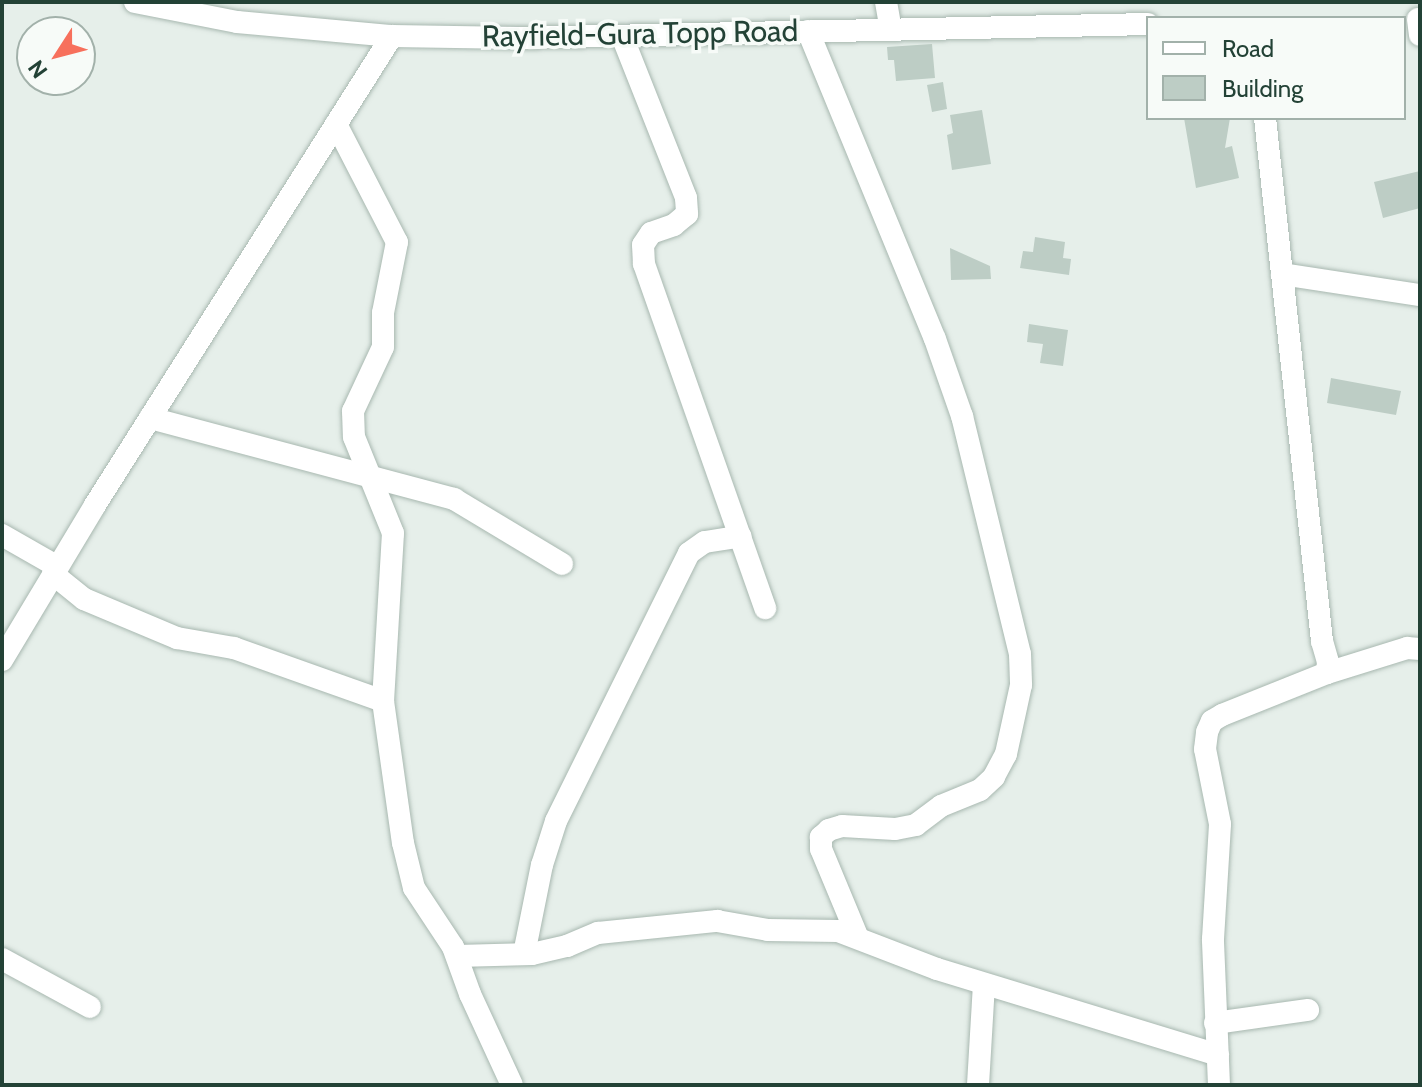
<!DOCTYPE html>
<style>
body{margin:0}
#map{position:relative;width:1422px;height:1087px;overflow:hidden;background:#e6efea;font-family:Cabin,sans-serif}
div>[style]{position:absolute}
.building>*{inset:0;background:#bdcdc5}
.roads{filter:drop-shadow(0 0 2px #a8b8b0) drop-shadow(0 0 2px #a8b8b0)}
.minor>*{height:22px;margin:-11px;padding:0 11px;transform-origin:11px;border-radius:11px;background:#fff}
span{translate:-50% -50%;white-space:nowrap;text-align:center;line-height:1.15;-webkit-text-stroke:7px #f7fbf8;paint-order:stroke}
.street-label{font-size:30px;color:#234236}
.frame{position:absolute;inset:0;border:4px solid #234236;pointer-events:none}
.legend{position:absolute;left:1146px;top:16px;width:260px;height:104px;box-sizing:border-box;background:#f7fbf8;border:2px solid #a2b1aa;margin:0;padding:10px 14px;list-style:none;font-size:24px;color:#234236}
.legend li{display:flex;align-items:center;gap:16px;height:40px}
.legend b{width:40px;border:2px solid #a2b1aa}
.north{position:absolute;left:16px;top:16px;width:80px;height:80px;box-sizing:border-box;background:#f7fbf8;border:2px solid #a2b1aa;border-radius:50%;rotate:234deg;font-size:22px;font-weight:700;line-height:32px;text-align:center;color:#234236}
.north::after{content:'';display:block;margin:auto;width:28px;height:36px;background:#f7705c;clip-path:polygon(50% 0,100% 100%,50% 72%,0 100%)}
</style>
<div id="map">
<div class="building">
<i style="clip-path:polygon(932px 44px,935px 78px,896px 81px,894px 60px,888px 60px,887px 47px)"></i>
<i style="clip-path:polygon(943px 82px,947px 109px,932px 112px,927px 85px)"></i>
<i style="clip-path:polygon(982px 110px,991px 164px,952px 170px,947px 135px,953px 133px,950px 115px)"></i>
<i style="clip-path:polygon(1184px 118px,1230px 118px,1225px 148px,1232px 146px,1239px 178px,1196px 188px)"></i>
<i style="clip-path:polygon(1420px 171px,1420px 208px,1383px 218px,1374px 182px)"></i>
<i style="clip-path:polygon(1035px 237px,1065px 242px,1063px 258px,1071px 259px,1069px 275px,1020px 268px,1023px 251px,1033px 252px)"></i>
<i style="clip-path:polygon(950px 248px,990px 266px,991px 279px,951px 280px)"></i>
<i style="clip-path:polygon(1029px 324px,1068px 330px,1063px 366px,1040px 363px,1043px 344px,1027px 342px)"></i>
<i style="clip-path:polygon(1331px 378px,1401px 391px,1396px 415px,1327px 403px)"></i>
</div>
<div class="roads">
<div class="minor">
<i style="left:135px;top:2px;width:104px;rotate:11.1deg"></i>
<i style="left:237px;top:22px;width:156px;rotate:5.2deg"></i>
<i style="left:392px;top:36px;width:126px;rotate:0.9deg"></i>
<i style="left:518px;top:38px;width:630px;rotate:-1.27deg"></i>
<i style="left:886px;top:2px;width:27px;rotate:80deg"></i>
<i style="left:1418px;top:19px;width:16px;rotate:83deg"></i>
<i style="left:808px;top:31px;width:333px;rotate:67.6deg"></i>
<i style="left:935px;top:339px;width:82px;rotate:70.7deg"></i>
<i style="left:962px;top:416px;width:245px;rotate:76.3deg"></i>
<i style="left:1020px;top:654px;width:31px;rotate:88deg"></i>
<i style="left:1021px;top:685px;width:71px;rotate:102.3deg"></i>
<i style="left:1006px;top:754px;width:26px;rotate:118deg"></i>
<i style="left:994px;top:777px;width:19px;rotate:137deg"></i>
<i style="left:980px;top:790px;width:42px;rotate:157.7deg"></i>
<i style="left:941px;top:806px;width:31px;rotate:143deg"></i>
<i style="left:916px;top:825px;width:21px;rotate:169deg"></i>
<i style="left:895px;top:829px;width:53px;rotate:-176.8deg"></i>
<i style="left:842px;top:826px;width:14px;rotate:163deg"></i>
<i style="left:829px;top:830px;width:11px;rotate:139deg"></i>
<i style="left:821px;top:837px;width:12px;rotate:90deg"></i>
<i style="left:821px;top:849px;width:96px;rotate:67.4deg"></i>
<i style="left:622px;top:36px;width:174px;rotate:68.4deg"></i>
<i style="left:686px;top:198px;width:16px;rotate:86deg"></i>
<i style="left:687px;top:214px;width:17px;rotate:140deg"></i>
<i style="left:674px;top:225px;width:24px;rotate:161deg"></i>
<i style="left:651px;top:233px;width:14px;rotate:124deg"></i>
<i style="left:643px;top:245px;width:19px;rotate:87deg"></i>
<i style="left:644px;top:264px;width:365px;rotate:70.6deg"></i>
<i style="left:336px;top:124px;width:133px;rotate:62.7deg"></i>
<i style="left:397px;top:242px;width:72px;rotate:101.2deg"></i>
<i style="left:383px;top:313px;width:34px;rotate:90deg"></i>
<i style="left:383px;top:347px;width:71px;rotate:115.1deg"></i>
<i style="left:353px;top:411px;width:26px;rotate:88deg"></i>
<i style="left:354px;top:437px;width:104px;rotate:67.9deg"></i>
<i style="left:393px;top:533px;width:168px;rotate:93.4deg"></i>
<i style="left:383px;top:701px;width:143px;rotate:82deg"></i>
<i style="left:403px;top:843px;width:46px;rotate:76.3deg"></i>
<i style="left:414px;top:888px;width:71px;rotate:56.5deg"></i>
<i style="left:453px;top:947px;width:50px;rotate:70.1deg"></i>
<i style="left:470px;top:994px;width:100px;rotate:65.2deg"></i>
<i style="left:1282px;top:274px;width:140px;rotate:8.7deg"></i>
<i style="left:150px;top:418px;width:315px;rotate:14.9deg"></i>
<i style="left:454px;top:499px;width:126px;rotate:31deg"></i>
<i style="left:2px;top:535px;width:64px;rotate:29.7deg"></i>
<i style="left:53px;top:574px;width:40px;rotate:39deg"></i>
<i style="left:84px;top:599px;width:101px;rotate:22.8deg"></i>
<i style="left:177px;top:638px;width:58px;rotate:10deg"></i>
<i style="left:234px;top:648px;width:158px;rotate:19.6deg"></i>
<i style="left:2px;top:660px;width:181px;rotate:-59deg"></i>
<i style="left:95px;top:505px;width:555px;rotate:-57.66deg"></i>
<i style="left:1327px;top:673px;width:84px;rotate:-17.4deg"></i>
<i style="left:1407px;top:648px;width:13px;rotate:4deg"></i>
<i style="left:524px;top:954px;width:91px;rotate:-78.6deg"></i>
<i style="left:542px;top:865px;width:46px;rotate:-72.3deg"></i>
<i style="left:556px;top:821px;width:299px;rotate:-63.6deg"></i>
<i style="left:689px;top:553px;width:19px;rotate:-35deg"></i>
<i style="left:705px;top:542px;width:36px;rotate:-9deg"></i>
<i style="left:457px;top:956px;width:75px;rotate:-1.5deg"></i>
<i style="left:532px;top:954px;width:36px;rotate:-13deg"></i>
<i style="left:567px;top:946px;width:34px;rotate:-23deg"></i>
<i style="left:598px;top:933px;width:120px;rotate:-5.8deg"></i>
<i style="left:717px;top:921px;width:52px;rotate:10deg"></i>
<i style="left:768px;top:930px;width:70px;rotate:0.8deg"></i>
<i style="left:838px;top:931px;width:106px;rotate:21deg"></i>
<i style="left:937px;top:969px;width:294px;rotate:17deg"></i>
<i style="left:2px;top:959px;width:100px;rotate:28.6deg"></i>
<i style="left:1215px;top:1023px;width:94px;rotate:-8deg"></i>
<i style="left:978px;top:1085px;width:101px;rotate:-86.6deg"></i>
<i style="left:1219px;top:1085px;width:146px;rotate:-92.4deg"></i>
<i style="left:1213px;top:939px;width:115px;rotate:-86.5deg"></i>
<i style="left:1220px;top:824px;width:76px;rotate:-101.3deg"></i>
<i style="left:1205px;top:749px;width:17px;rotate:-83deg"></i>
<i style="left:1207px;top:732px;width:12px;rotate:-66deg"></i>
<i style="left:1212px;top:721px;width:12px;rotate:-31deg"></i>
<i style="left:1222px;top:715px;width:113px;rotate:-21.8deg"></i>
<i style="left:1327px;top:673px;width:11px;rotate:-85deg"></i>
<i style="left:1328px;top:662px;width:22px;rotate:-106deg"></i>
<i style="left:1322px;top:641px;width:526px;rotate:-96.22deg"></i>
</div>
</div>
<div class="street-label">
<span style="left:640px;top:34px;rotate:-1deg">Rayfield-Gura Topp Road</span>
</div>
<div class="frame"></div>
<ul class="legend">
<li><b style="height:10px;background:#fff"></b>Road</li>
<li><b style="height:22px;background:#bdcdc5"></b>Building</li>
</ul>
<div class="north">N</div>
</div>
